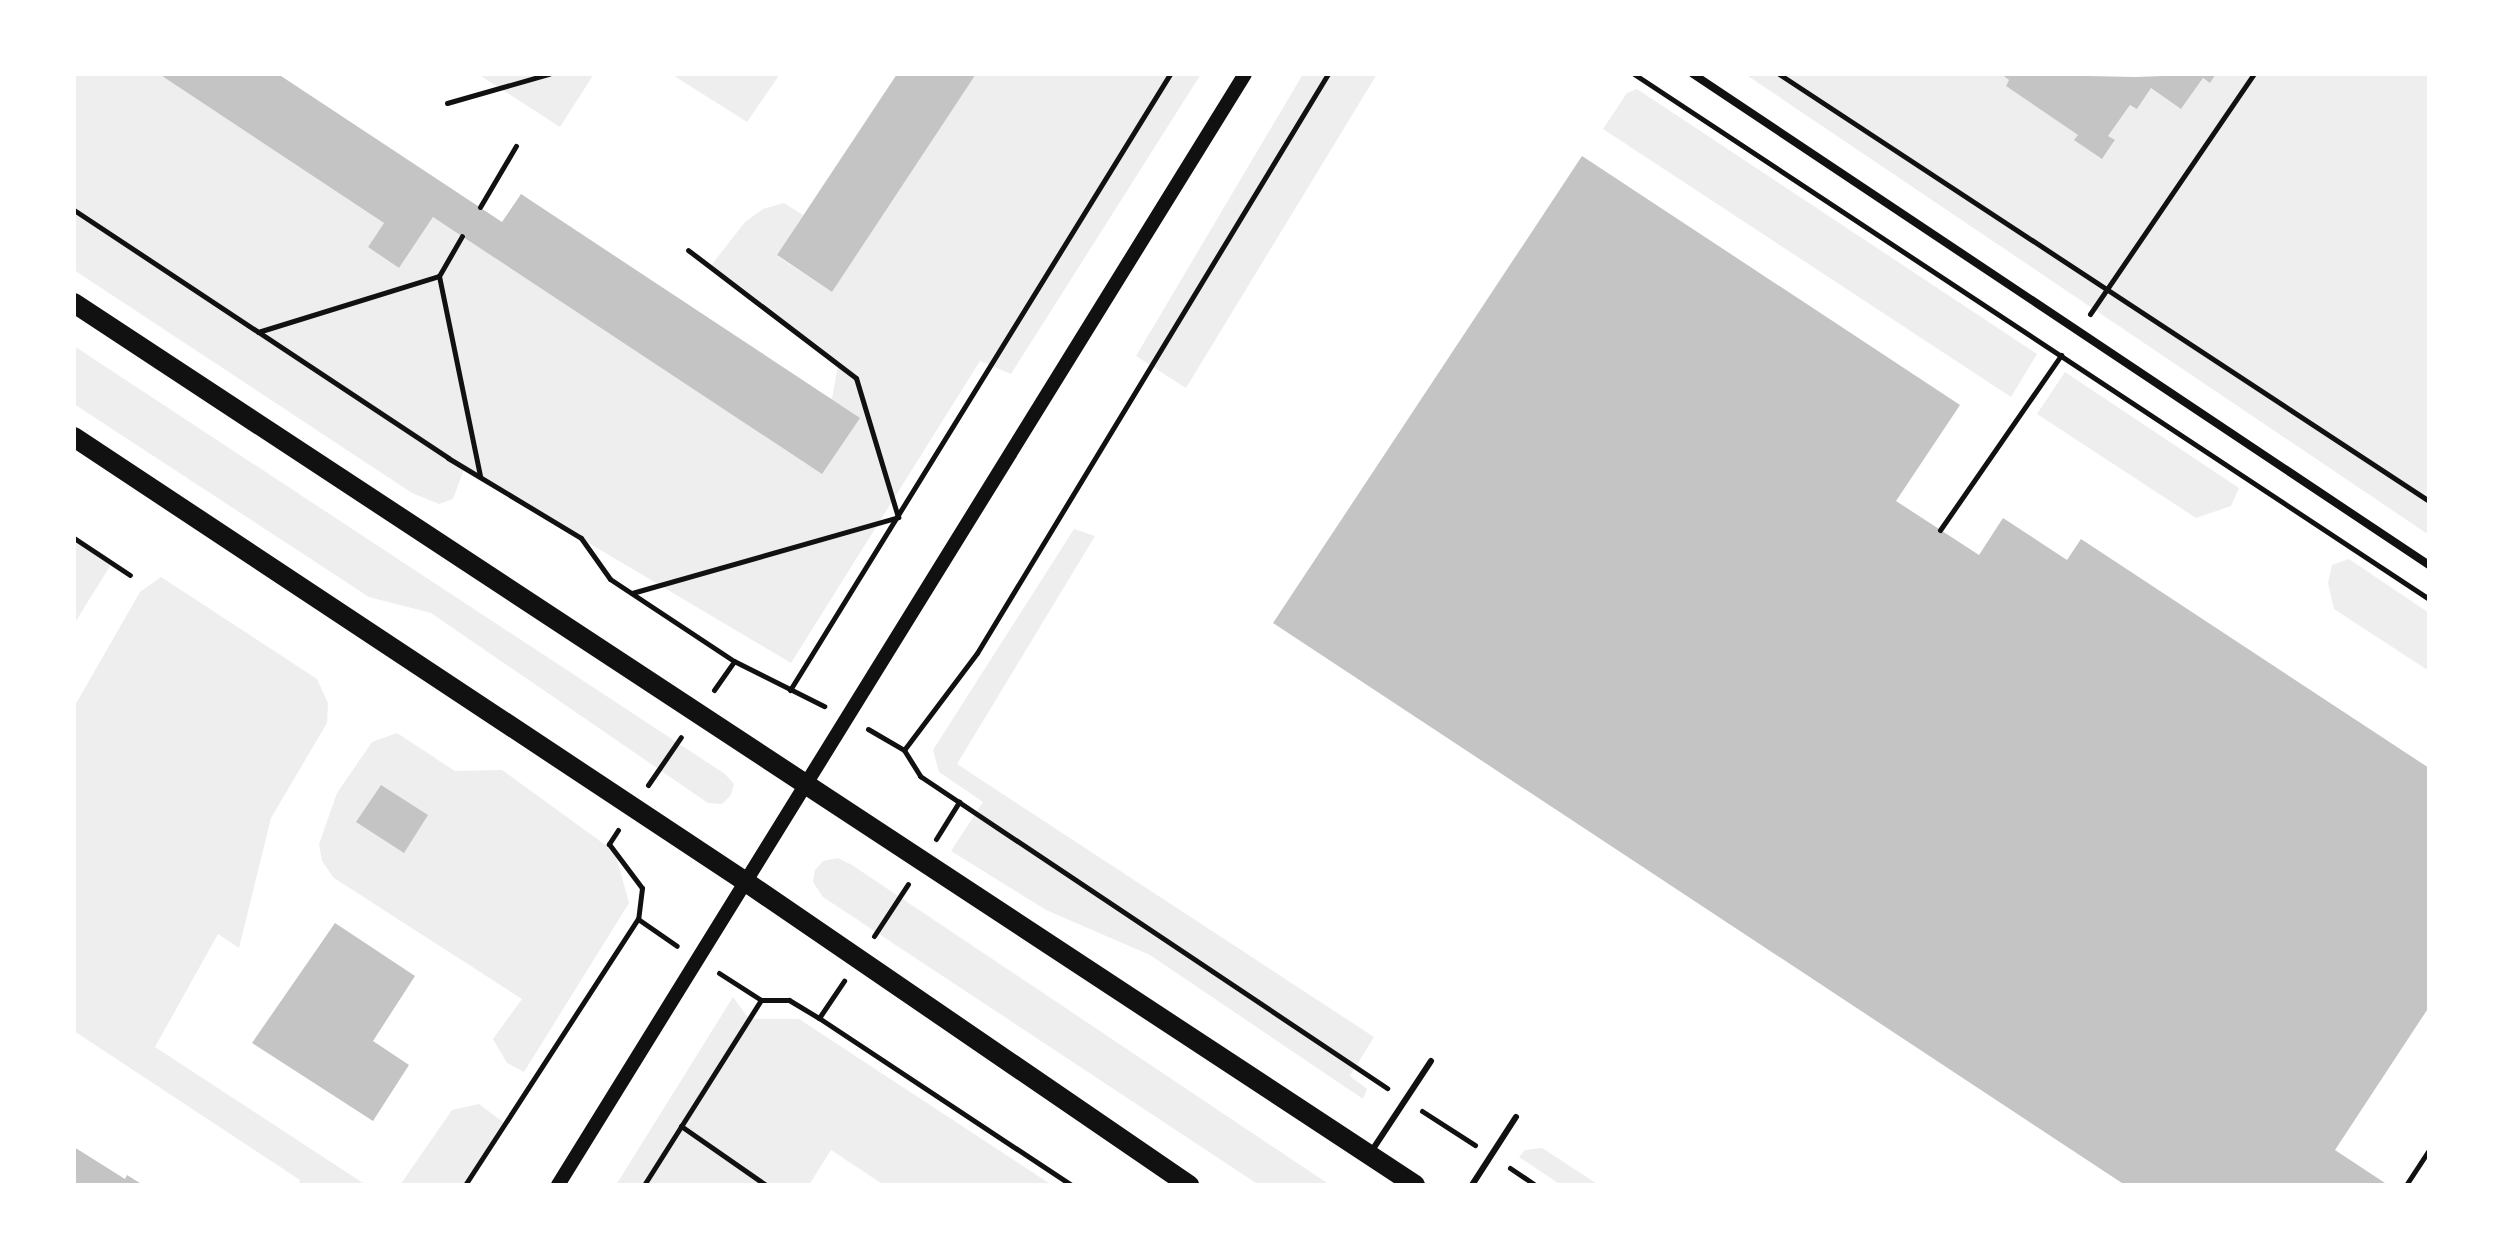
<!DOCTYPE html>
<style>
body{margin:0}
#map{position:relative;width:2503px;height:1259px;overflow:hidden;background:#fff;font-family:"PT Sans",sans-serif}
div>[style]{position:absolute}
.green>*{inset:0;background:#eee}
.building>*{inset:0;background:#c4c4c4}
.path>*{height:5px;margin:-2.5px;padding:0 2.5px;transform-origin:2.5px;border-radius:2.5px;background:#111}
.service>*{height:6px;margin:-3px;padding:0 3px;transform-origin:3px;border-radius:3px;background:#111}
.minor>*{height:8px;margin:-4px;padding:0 4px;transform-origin:4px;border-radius:4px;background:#111}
.tertiary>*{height:14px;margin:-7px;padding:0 7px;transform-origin:7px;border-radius:7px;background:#111}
.primary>*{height:20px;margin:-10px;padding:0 10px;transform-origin:10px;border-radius:10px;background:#111}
span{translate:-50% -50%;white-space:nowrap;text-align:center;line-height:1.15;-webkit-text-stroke:7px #fff;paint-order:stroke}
.frame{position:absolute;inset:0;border:76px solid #fff;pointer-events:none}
</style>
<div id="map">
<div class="green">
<i style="clip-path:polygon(74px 74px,159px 74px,384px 223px,368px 247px,399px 268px,433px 217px,832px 399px,838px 365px,710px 267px,745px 222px,763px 209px,784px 203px,803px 215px,777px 256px,832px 292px,976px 74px,1201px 74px,1011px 374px,980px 361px,791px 663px,464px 469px,453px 499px,439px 504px,412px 493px,74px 270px)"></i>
<i style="clip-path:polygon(478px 74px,594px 74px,560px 127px)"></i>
<i style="clip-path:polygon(671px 74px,780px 74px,747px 122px)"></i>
<i style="clip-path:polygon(1303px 74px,1377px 74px,1186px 388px,1136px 356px)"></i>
<i style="clip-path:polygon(1745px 74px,2001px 74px,2009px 80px,2006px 86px,2078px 135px,2075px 140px,2102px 159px,2115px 141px,2108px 136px,2130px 105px,2137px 109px,2151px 88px,2181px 109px,2203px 78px,2210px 83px,2216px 74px,2429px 74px,2429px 535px)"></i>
<i style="clip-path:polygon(1637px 89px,2037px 354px,2011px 397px,1603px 129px,1627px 93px)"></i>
<i style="clip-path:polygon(74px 346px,725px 774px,734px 784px,731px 795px,722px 804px,708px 803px,431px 613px,369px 597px,74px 404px)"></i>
<i style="clip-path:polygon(2065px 372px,2239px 488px,2231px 506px,2196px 518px,2037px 414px)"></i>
<i style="clip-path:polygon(1074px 529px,1095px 536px,957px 764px,1374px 1037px,1350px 1076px,1367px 1089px,1363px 1099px,1150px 955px,1046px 910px,951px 851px,983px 802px,939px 772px,933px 750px)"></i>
<i style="clip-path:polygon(74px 538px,112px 563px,74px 624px)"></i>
<i style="clip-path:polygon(2349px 559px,2429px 613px,2429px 671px,2334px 609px,2328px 583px,2332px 565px)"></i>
<i style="clip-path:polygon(161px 577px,317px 679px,328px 703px,327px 723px,271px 818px,239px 948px,218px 934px,155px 1047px,366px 1185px,298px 1185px,300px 1180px,74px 1031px,74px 707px,140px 592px)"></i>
<i style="clip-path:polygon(397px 733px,455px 771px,502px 770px,615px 852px,629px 903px,524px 1072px,507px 1063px,493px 1039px,522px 999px,334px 878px,322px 861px,319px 844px,337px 793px,372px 742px)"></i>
<i style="clip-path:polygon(838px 858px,852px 865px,1330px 1185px,1259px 1185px,823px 897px,813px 882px,815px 870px,823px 861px)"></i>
<i style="clip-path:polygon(733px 997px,749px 1019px,799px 1019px,1052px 1185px,884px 1185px,831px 1150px,809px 1185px,616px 1185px)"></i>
<i style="clip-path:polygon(479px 1104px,503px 1122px,465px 1185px,400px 1185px,452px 1110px)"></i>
<i style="clip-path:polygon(1542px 1148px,1599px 1185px,1561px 1185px,1519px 1157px,1525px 1150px)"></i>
</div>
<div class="building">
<i style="clip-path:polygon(159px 74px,278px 74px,502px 222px,521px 194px,860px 418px,822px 474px,433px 217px,399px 268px,368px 247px,384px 223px)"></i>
<i style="clip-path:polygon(897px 74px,976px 74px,832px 292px,777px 255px)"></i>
<i style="clip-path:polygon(2001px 74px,2135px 77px,2216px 74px,2210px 83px,2203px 78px,2181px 109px,2151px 88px,2137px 109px,2130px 105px,2108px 136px,2115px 140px,2102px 159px,2074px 140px,2078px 135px,2006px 86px,2009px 80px)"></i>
<i style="clip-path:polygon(1582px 156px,1960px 405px,1896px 501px,1979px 555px,2003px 518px,2067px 560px,2081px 539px,2429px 768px,2429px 1007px,2335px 1150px,2388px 1185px,2125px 1185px,1273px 623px)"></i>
<i style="clip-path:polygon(381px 785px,428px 815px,404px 853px,356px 822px)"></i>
<i style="clip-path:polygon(335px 923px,415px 976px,373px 1041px,409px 1065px,373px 1121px,252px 1043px)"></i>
<i style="clip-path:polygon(74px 1147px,125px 1179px,127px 1175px,143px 1185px,74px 1185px)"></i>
</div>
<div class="path">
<i style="left:1634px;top:74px;width:953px;rotate:33.44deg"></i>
<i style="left:1779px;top:74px;width:778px;rotate:33.3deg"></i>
<i style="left:447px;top:103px;width:106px;rotate:-15.9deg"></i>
<i style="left:480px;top:207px;width:71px;rotate:-59.5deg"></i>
<i style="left:74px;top:210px;width:449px;rotate:33.5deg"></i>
<i style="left:448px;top:458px;width:155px;rotate:31deg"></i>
<i style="left:581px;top:538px;width:50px;rotate:54.7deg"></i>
<i style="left:610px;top:579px;width:149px;rotate:33.5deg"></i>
<i style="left:734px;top:661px;width:101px;rotate:26.6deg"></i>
<i style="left:439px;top:276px;width:46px;rotate:-60.1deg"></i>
<i style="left:2090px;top:314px;width:291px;rotate:-55.7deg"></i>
<i style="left:258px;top:332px;width:189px;rotate:-17.2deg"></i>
<i style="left:439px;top:276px;width:204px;rotate:78.4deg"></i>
<i style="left:1940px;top:530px;width:213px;rotate:-55.3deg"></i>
<i style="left:74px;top:538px;width:67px;rotate:33.5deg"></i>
<i style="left:632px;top:593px;width:277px;rotate:-15.9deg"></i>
<i style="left:898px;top:517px;width:145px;rotate:-106.8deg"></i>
<i style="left:856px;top:378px;width:211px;rotate:-142.7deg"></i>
<i style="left:714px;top:690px;width:35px;rotate:-55deg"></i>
<i style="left:790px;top:690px;width:724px;rotate:-58.33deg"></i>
<i style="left:868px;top:729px;width:42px;rotate:30.3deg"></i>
<i style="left:904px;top:750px;width:31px;rotate:58deg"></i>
<i style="left:920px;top:776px;width:562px;rotate:33.75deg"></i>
<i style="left:904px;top:750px;width:121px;rotate:-53deg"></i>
<i style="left:977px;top:653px;width:677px;rotate:-58.78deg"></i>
<i style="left:648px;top:785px;width:58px;rotate:-55.5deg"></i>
<i style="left:618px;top:830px;width:17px;rotate:123deg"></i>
<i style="left:609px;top:844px;width:55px;rotate:53.1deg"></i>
<i style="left:642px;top:888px;width:31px;rotate:97deg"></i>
<i style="left:638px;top:919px;width:47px;rotate:34.7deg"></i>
<i style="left:936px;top:839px;width:44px;rotate:-58.1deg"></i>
<i style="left:874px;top:936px;width:62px;rotate:-56.8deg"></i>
<i style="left:719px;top:973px;width:50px;rotate:32.7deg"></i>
<i style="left:761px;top:1000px;width:28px"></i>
<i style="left:789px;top:1000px;width:35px;rotate:31deg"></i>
<i style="left:819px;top:1018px;width:302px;rotate:33.5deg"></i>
<i style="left:819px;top:1018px;width:45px;rotate:-56deg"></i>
<i style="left:1422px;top:1111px;width:63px;rotate:32.7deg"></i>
<i style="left:681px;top:1126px;width:103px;rotate:34.8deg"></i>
<i style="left:1510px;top:1168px;width:30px;rotate:34deg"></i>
<i style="left:465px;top:1185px;width:317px;rotate:-57deg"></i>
<i style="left:644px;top:1185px;width:219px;rotate:-57.7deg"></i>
<i style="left:2406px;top:1185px;width:42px;rotate:-56.7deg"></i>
</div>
<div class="service">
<i style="left:1371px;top:1152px;width:109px;rotate:-56.6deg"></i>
<i style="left:1472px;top:1185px;width:81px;rotate:-57.1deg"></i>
</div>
<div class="minor">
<i style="left:1693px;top:74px;width:885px;rotate:33.71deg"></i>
</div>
<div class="tertiary">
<i style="left:558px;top:1185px;width:1306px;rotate:-58.27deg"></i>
</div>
<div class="primary">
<i style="left:74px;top:303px;width:1605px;rotate:33.33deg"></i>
<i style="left:74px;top:437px;width:806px;rotate:33.51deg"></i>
<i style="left:746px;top:882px;width:537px;rotate:34.37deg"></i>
</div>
<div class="frame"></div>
</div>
